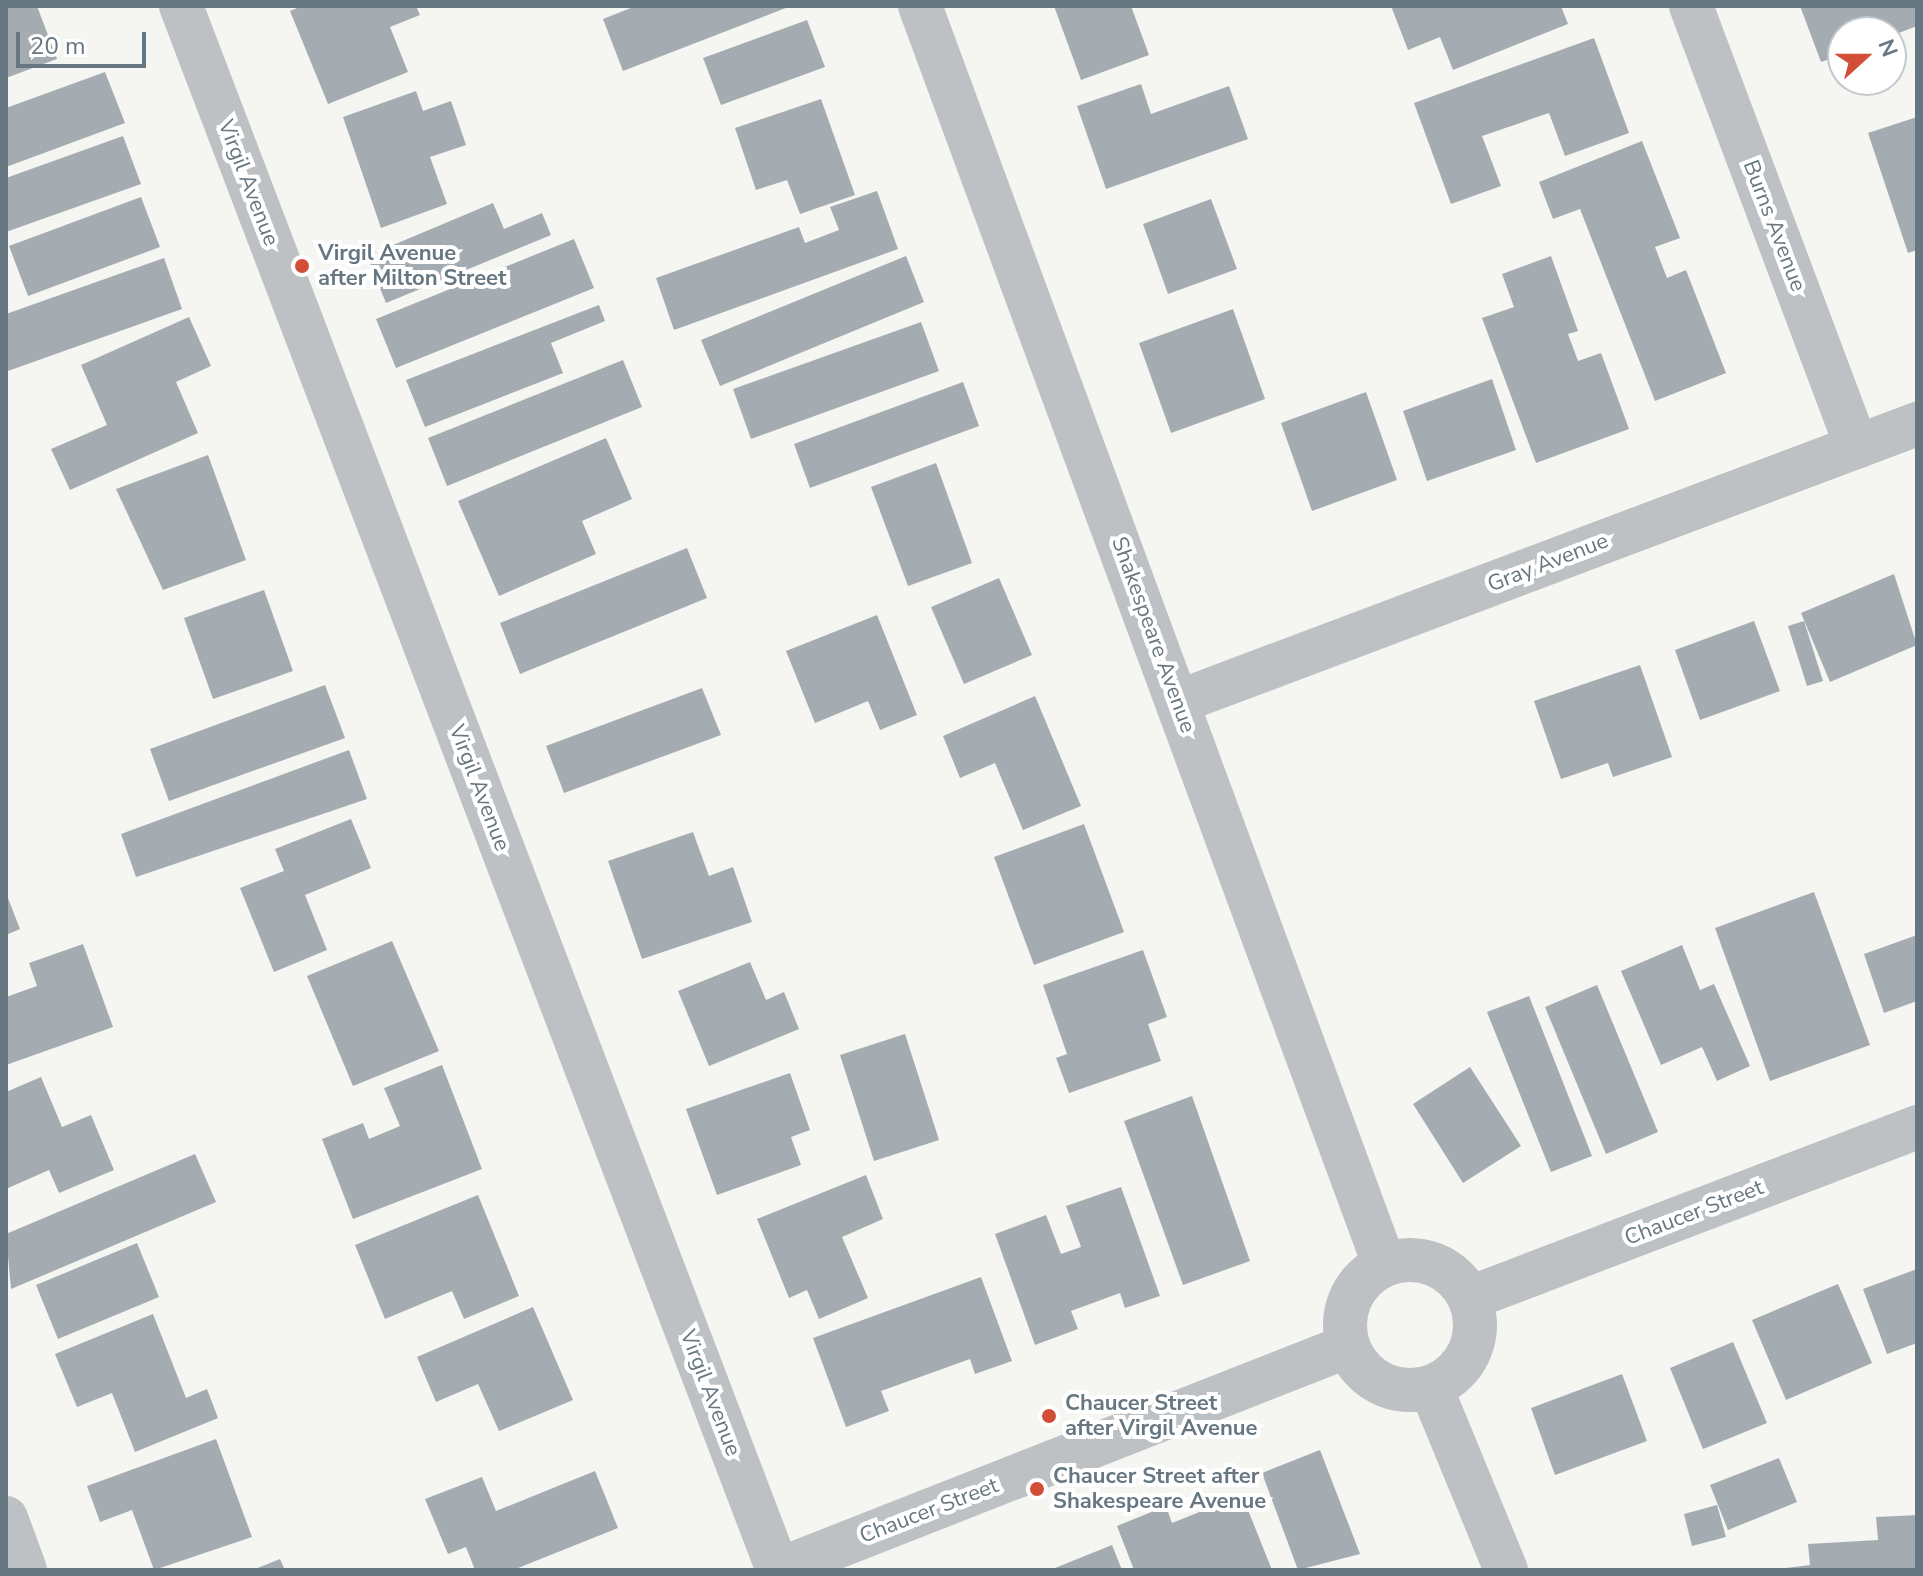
<!DOCTYPE html>
<style>
body{margin:0}
#map{position:relative;width:1923px;height:1576px;overflow:hidden;background:#f5f5f2;font-family:"Nunito Sans",sans-serif}
div>[style]{position:absolute}
.building>*{inset:0;background:#a5acb1}
.minor>*{height:44px;margin:-22px;padding:0 22px;transform-origin:22px;border-radius:22px;background:#bdc1c4}
.minor>.ring{margin:-22px;padding:0;box-sizing:content-box;background:none;border:44px solid #bdc1c4;border-radius:50%}
.tertiary>*{height:44px;margin:-22px;padding:0 22px;transform-origin:22px;border-radius:22px;background:#bdc1c4}
.dots>*{width:22px;height:22px;translate:-50% -50%;box-sizing:border-box;border:4px solid #fff;border-radius:50%}
span{translate:-50% -50%;white-space:nowrap;text-align:center;line-height:1.15;-webkit-text-stroke:8px #fff;paint-order:stroke}
.street-label{font-size:22px;color:#677781}
.poi-label{font-size:22px;color:#677781;font-weight:700}
.left{translate:0 -50%;text-align:left}
.frame{position:absolute;inset:0;border:8px solid #677781;pointer-events:none}
.north{position:absolute;left:1827px;top:16px;width:80px;height:80px;box-sizing:border-box;background:#fff;border:2px solid #c2c9cd;border-radius:50%;rotate:69deg;font-size:22px;font-weight:700;line-height:32px;text-align:center;color:#677781}
.north::after{content:'';display:block;margin:auto;width:28px;height:36px;background:#d24e36;clip-path:polygon(50% 0,100% 100%,50% 72%,0 100%)}
.scale{position:absolute;left:16px;top:32px;width:130px;height:36px;box-sizing:border-box;border:4px solid #677781;border-top:0;padding-left:10px;font-size:24px;line-height:28px;white-space:nowrap;color:#677781;-webkit-text-stroke:6px #fff;paint-order:stroke}
</style>
<div id="map">
<div class="building">
<i style="clip-path:polygon(6px 6px,37px 6px,57px 59px,6px 78px)"></i>
<i style="clip-path:polygon(302px 6px,416px 6px,420px 15px,390px 27px,408px 72px,328px 104px,290px 11px)"></i>
<i style="clip-path:polygon(636px 6px,791px 6px,623px 71px,603px 19px)"></i>
<i style="clip-path:polygon(1054px 6px,1131px 6px,1149px 55px,1081px 80px)"></i>
<i style="clip-path:polygon(1391px 6px,1561px 6px,1568px 24px,1453px 70px,1440px 37px,1408px 50px)"></i>
<i style="clip-path:polygon(1800px 6px,1917px 6px,1917px 26px,1891px 36px,1843px 32px,1843px 54px,1821px 62px)"></i>
<i style="clip-path:polygon(807px 20px,825px 67px,721px 105px,703px 58px)"></i>
<i style="clip-path:polygon(1594px 38px,1629px 133px,1565px 156px,1549px 113px,1482px 136px,1501px 186px,1451px 204px,1414px 103px)"></i>
<i style="clip-path:polygon(105px 72px,125px 123px,6px 167px,6px 108px)"></i>
<i style="clip-path:polygon(1141px 84px,1151px 114px,1229px 86px,1248px 139px,1106px 189px,1077px 106px)"></i>
<i style="clip-path:polygon(416px 91px,423px 111px,451px 101px,466px 145px,430px 157px,447px 204px,381px 228px,343px 117px)"></i>
<i style="clip-path:polygon(821px 99px,855px 195px,800px 214px,787px 180px,756px 190px,735px 128px)"></i>
<i style="clip-path:polygon(1917px 117px,1917px 250px,1908px 253px,1868px 133px)"></i>
<i style="clip-path:polygon(123px 136px,141px 184px,6px 232px,6px 178px)"></i>
<i style="clip-path:polygon(1642px 141px,1680px 238px,1655px 247px,1667px 278px,1686px 270px,1726px 373px,1655px 401px,1580px 209px,1553px 219px,1539px 182px)"></i>
<i style="clip-path:polygon(877px 191px,898px 249px,674px 330px,656px 278px,799px 227px,805px 243px,839px 230px,830px 207px)"></i>
<i style="clip-path:polygon(141px 197px,160px 247px,28px 296px,9px 246px)"></i>
<i style="clip-path:polygon(1211px 199px,1237px 269px,1168px 294px,1143px 224px)"></i>
<i style="clip-path:polygon(493px 203px,504px 229px,542px 213px,551px 235px,386px 303px,367px 256px)"></i>
<i style="clip-path:polygon(574px 239px,594px 288px,396px 368px,376px 319px)"></i>
<i style="clip-path:polygon(906px 256px,924px 302px,720px 386px,701px 340px)"></i>
<i style="clip-path:polygon(1551px 256px,1578px 331px,1568px 334px,1578px 361px,1601px 353px,1629px 429px,1536px 463px,1482px 318px,1514px 307px,1502px 274px)"></i>
<i style="clip-path:polygon(164px 258px,182px 309px,8px 371px,6px 314px)"></i>
<i style="clip-path:polygon(599px 305px,605px 321px,551px 343px,563px 373px,425px 427px,406px 380px)"></i>
<i style="clip-path:polygon(1233px 309px,1265px 399px,1171px 433px,1139px 343px)"></i>
<i style="clip-path:polygon(189px 317px,211px 366px,176px 382px,198px 433px,70px 490px,51px 449px,107px 425px,81px 365px)"></i>
<i style="clip-path:polygon(921px 322px,939px 371px,751px 439px,733px 389px)"></i>
<i style="clip-path:polygon(623px 360px,642px 407px,447px 486px,428px 438px)"></i>
<i style="clip-path:polygon(1492px 379px,1516px 450px,1427px 481px,1403px 411px)"></i>
<i style="clip-path:polygon(963px 382px,979px 426px,810px 488px,794px 444px)"></i>
<i style="clip-path:polygon(1366px 392px,1397px 480px,1312px 511px,1281px 423px)"></i>
<i style="clip-path:polygon(606px 438px,632px 499px,582px 521px,596px 554px,499px 596px,458px 501px)"></i>
<i style="clip-path:polygon(208px 455px,246px 560px,163px 590px,116px 489px)"></i>
<i style="clip-path:polygon(936px 463px,972px 563px,908px 586px,871px 487px)"></i>
<i style="clip-path:polygon(687px 548px,707px 598px,520px 674px,500px 623px)"></i>
<i style="clip-path:polygon(1894px 574px,1917px 645px,1830px 682px,1801px 613px)"></i>
<i style="clip-path:polygon(999px 578px,1032px 655px,964px 684px,931px 607px)"></i>
<i style="clip-path:polygon(264px 590px,293px 671px,213px 699px,184px 618px)"></i>
<i style="clip-path:polygon(877px 615px,917px 715px,880px 730px,868px 701px,815px 723px,786px 651px)"></i>
<i style="clip-path:polygon(1754px 621px,1780px 691px,1700px 720px,1675px 650px)"></i>
<i style="clip-path:polygon(1804px 621px,1823px 681px,1807px 686px,1788px 626px)"></i>
<i style="clip-path:polygon(1640px 665px,1672px 757px,1613px 777px,1608px 763px,1561px 779px,1534px 701px)"></i>
<i style="clip-path:polygon(325px 685px,345px 738px,169px 801px,150px 749px)"></i>
<i style="clip-path:polygon(702px 688px,721px 735px,564px 793px,546px 746px)"></i>
<i style="clip-path:polygon(1035px 696px,1081px 806px,1023px 830px,995px 763px,960px 778px,943px 736px)"></i>
<i style="clip-path:polygon(349px 750px,367px 799px,136px 877px,121px 834px)"></i>
<i style="clip-path:polygon(351px 819px,371px 868px,305px 895px,327px 950px,274px 972px,240px 888px,284px 871px,275px 849px)"></i>
<i style="clip-path:polygon(1084px 824px,1124px 932px,1034px 965px,994px 857px)"></i>
<i style="clip-path:polygon(693px 832px,709px 876px,733px 867px,752px 922px,642px 959px,608px 861px)"></i>
<i style="clip-path:polygon(1814px 892px,1870px 1045px,1770px 1081px,1715px 928px)"></i>
<i style="clip-path:polygon(6px 893px,20px 929px,6px 935px)"></i>
<i style="clip-path:polygon(1917px 935px,1917px 1001px,1884px 1013px,1864px 954px)"></i>
<i style="clip-path:polygon(392px 941px,439px 1051px,353px 1086px,307px 976px)"></i>
<i style="clip-path:polygon(83px 944px,113px 1027px,6px 1065px,6px 997px,37px 986px,29px 963px)"></i>
<i style="clip-path:polygon(1682px 945px,1700px 990px,1714px 984px,1750px 1066px,1717px 1081px,1702px 1047px,1661px 1065px,1621px 971px)"></i>
<i style="clip-path:polygon(1143px 950px,1167px 1017px,1148px 1024px,1161px 1061px,1069px 1093px,1056px 1058px,1067px 1054px,1043px 985px)"></i>
<i style="clip-path:polygon(750px 962px,766px 1000px,784px 992px,799px 1029px,709px 1066px,678px 991px)"></i>
<i style="clip-path:polygon(1597px 985px,1658px 1132px,1606px 1154px,1545px 1007px)"></i>
<i style="clip-path:polygon(1529px 996px,1592px 1156px,1551px 1172px,1487px 1012px)"></i>
<i style="clip-path:polygon(905px 1034px,939px 1140px,874px 1161px,840px 1055px)"></i>
<i style="clip-path:polygon(442px 1065px,482px 1169px,353px 1219px,322px 1139px,363px 1123px,369px 1139px,400px 1126px,384px 1088px)"></i>
<i style="clip-path:polygon(1470px 1067px,1521px 1146px,1463px 1183px,1413px 1104px)"></i>
<i style="clip-path:polygon(790px 1073px,810px 1130px,791px 1137px,801px 1165px,717px 1195px,686px 1109px)"></i>
<i style="clip-path:polygon(41px 1077px,62px 1127px,91px 1115px,114px 1170px,59px 1193px,49px 1170px,6px 1189px,6px 1092px)"></i>
<i style="clip-path:polygon(1192px 1096px,1250px 1261px,1183px 1285px,1124px 1121px)"></i>
<i style="clip-path:polygon(195px 1154px,216px 1202px,11px 1289px,6px 1234px)"></i>
<i style="clip-path:polygon(866px 1175px,883px 1219px,842px 1237px,868px 1298px,819px 1319px,807px 1290px,789px 1298px,757px 1219px)"></i>
<i style="clip-path:polygon(1121px 1187px,1160px 1296px,1125px 1308px,1120px 1293px,1071px 1311px,1078px 1329px,1035px 1345px,995px 1234px,1046px 1215px,1061px 1254px,1081px 1247px,1066px 1206px)"></i>
<i style="clip-path:polygon(478px 1195px,519px 1296px,464px 1319px,452px 1291px,385px 1319px,355px 1245px)"></i>
<i style="clip-path:polygon(137px 1243px,159px 1297px,58px 1339px,36px 1285px)"></i>
<i style="clip-path:polygon(1917px 1269px,1917px 1343px,1887px 1354px,1863px 1289px)"></i>
<i style="clip-path:polygon(981px 1277px,1012px 1361px,975px 1374px,970px 1359px,881px 1391px,889px 1411px,846px 1427px,813px 1338px)"></i>
<i style="clip-path:polygon(1838px 1284px,1872px 1363px,1786px 1400px,1752px 1320px)"></i>
<i style="clip-path:polygon(533px 1307px,573px 1400px,499px 1431px,478px 1384px,436px 1402px,417px 1357px)"></i>
<i style="clip-path:polygon(153px 1314px,186px 1398px,207px 1389px,218px 1418px,135px 1452px,112px 1393px,77px 1407px,55px 1354px)"></i>
<i style="clip-path:polygon(1733px 1342px,1767px 1423px,1703px 1449px,1670px 1368px)"></i>
<i style="clip-path:polygon(1622px 1374px,1647px 1441px,1555px 1475px,1531px 1408px)"></i>
<i style="clip-path:polygon(216px 1439px,252px 1537px,154px 1570px,132px 1510px,100px 1522px,87px 1486px)"></i>
<i style="clip-path:polygon(1320px 1450px,1360px 1554px,1298px 1570px,1262px 1473px)"></i>
<i style="clip-path:polygon(1779px 1458px,1797px 1502px,1728px 1530px,1710px 1485px)"></i>
<i style="clip-path:polygon(595px 1471px,618px 1528px,513px 1570px,475px 1570px,466px 1547px,448px 1554px,425px 1499px,482px 1477px,496px 1511px)"></i>
<i style="clip-path:polygon(1242px 1495px,1272px 1570px,1134px 1570px,1117px 1526px,1166px 1506px,1172px 1523px)"></i>
<i style="clip-path:polygon(1717px 1505px,1726px 1537px,1692px 1546px,1684px 1514px)"></i>
<i style="clip-path:polygon(1917px 1515px,1917px 1570px,1771px 1570px,1810px 1565px,1808px 1544px,1878px 1540px,1876px 1517px)"></i>
<i style="clip-path:polygon(1112px 1545px,1122px 1570px,1050px 1570px)"></i>
<i style="clip-path:polygon(280px 1559px,285px 1570px,253px 1570px)"></i>
</div>
<div class="minor">
<i style="left:181px;top:6px;width:1674px;rotate:69.11deg"></i>
<i style="left:920px;top:6px;width:1341px;rotate:69.75deg"></i>
<i style="left:1691px;top:6px;width:471px;rotate:69.4deg"></i>
<i style="left:1178px;top:702px;width:790px;rotate:-20.62deg"></i>
<i class="ring" style="left:1345px;top:1260px;width:86px;height:86px"></i>
<i style="left:1470px;top:1298px;width:479px;rotate:-20.9deg"></i>
<i style="left:1431px;top:1388px;width:197px;rotate:67.6deg"></i>
<i style="left:778px;top:1570px;width:612px;rotate:-21.45deg"></i>
</div>
<div class="tertiary">
<i style="left:6px;top:1518px;width:55px;rotate:69.9deg"></i>
</div>
<div class="dots">
<i style="left:302px;top:266px;background:#d24e36"></i>
<i style="left:1049px;top:1416px;background:#d24e36"></i>
<i style="left:1037px;top:1489px;background:#d24e36"></i>
</div>
<div class="street-label">
<span style="left:248px;top:183px;rotate:69deg">Virgil Avenue</span>
<span style="left:1774px;top:226px;rotate:69deg">Burns Avenue</span>
<span style="left:1548px;top:563px;rotate:-21deg">Gray Avenue</span>
<span style="left:1153px;top:635px;rotate:70deg">Shakespeare Avenue</span>
<span style="left:479px;top:788px;rotate:69deg">Virgil Avenue</span>
<span style="left:1694px;top:1213px;rotate:-21deg">Chaucer Street</span>
<span style="left:710px;top:1393px;rotate:69deg">Virgil Avenue</span>
<span style="left:929px;top:1511px;rotate:-21deg">Chaucer Street</span>
</div>
<div class="poi-label">
<span class="left" style="left:318px;top:266px">Virgil Avenue<br>after Milton Street</span>
<span class="left" style="left:1065px;top:1416px">Chaucer Street<br>after Virgil Avenue</span>
<span class="left" style="left:1053px;top:1489px">Chaucer Street after<br>Shakespeare Avenue</span>
</div>
<div class="frame"></div>
<div class="north">N</div>
<div class="scale">20 m</div>
</div>
